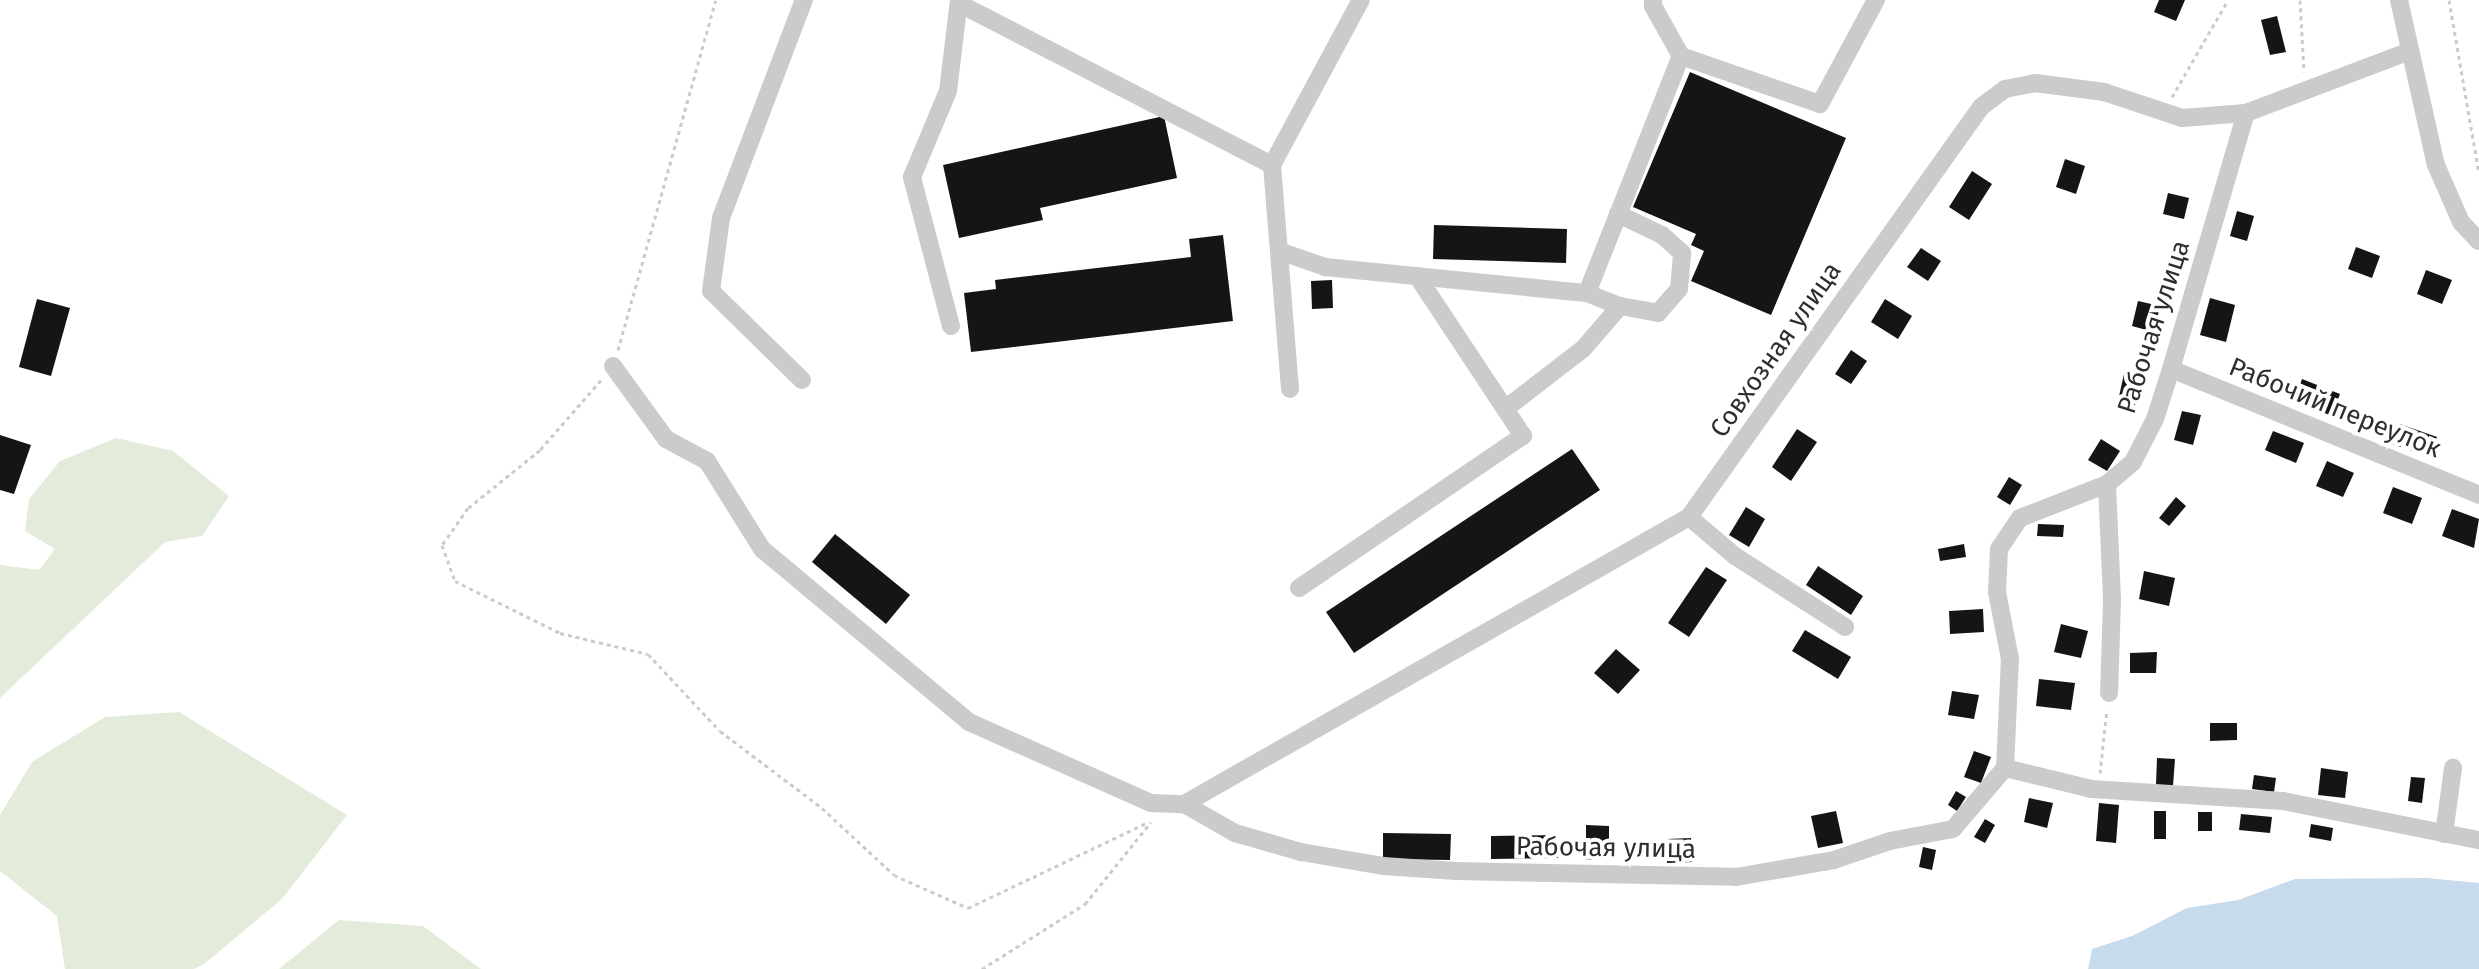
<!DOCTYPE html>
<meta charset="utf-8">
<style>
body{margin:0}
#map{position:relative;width:2479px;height:969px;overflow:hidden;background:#fff;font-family:"Fira Sans",sans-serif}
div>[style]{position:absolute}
.green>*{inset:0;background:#e3ecdb}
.water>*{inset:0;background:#c7dbec}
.building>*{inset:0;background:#151515}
.path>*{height:3px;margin-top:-1.5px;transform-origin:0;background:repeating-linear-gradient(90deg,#cbcbcb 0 4px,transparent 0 8px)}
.minor>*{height:18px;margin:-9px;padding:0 9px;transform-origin:9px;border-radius:9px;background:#cbcbcb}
span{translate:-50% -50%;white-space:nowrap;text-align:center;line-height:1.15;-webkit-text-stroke:8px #fff;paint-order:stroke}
.street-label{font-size:26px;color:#2e2e2e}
</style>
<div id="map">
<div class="green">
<i style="clip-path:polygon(116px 438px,173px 451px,229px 496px,202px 536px,165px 542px,0 698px,0 565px,39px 570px,55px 549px,25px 531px,29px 499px,60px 461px)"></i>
<i style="clip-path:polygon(179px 712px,347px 815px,282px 899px,204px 964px,194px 969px,65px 969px,57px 916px,0 871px,0 815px,32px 762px,105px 717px)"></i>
<i style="clip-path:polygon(339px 920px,423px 926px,481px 969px,279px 969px)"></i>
</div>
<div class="water">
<i style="clip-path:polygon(2427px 878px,2479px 883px,2479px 969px,2088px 969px,2092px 949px,2132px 936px,2187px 908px,2238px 900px,2295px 879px)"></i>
</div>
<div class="building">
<i style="clip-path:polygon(2159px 0,2185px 0,2176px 21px,2154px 12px)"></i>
<i style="clip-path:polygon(2277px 16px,2286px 52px,2270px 55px,2261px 20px)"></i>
<i style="clip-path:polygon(1690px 72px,1846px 138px,1771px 315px,1691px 281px,1704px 251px,1691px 245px,1696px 234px,1633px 207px)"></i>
<i style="clip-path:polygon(1164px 116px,1177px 178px,1040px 208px,1043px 220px,959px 238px,943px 165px)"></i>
<i style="clip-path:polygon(2065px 159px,2085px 166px,2076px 194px,2056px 187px)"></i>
<i style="clip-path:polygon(1972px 171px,1992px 184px,1969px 220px,1949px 207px)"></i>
<i style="clip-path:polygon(2168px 193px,2189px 198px,2184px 219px,2163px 214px)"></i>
<i style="clip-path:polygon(2237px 211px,2254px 216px,2247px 241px,2230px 236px)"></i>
<i style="clip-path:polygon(1434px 225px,1567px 229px,1566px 263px,1433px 259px)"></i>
<i style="clip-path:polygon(1223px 235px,1233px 321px,971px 352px,964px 293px,996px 289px,995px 280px,1191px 257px,1189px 239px)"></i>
<i style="clip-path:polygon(2356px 247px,2380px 256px,2372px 278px,2348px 269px)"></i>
<i style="clip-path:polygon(1921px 248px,1941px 261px,1928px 281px,1907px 267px)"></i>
<i style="clip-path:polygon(2426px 270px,2452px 280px,2442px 304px,2417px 294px)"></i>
<i style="clip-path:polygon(1332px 280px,1333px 308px,1312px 309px,1311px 281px)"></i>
<i style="clip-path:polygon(2210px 298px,2235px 305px,2226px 342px,2200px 335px)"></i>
<i style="clip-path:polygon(37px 299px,70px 308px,51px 376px,19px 367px)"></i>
<i style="clip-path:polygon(1885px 299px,1912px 316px,1898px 339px,1871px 322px)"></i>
<i style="clip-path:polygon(2138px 301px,2160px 306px,2154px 332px,2132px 326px)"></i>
<i style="clip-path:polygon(1851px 350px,1867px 361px,1851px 384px,1835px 374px)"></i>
<i style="clip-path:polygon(2124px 374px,2141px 378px,2135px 405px,2118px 401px)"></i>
<i style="clip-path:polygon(2302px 379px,2340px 394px,2332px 416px,2294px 401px)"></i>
<i style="clip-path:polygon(2182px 411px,2201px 415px,2193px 445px,2174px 440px)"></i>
<i style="clip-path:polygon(2400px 424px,2437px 437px,2429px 457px,2392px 444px)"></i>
<i style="clip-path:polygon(1797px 429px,1817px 442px,1791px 481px,1772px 467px)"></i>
<i style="clip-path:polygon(2273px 431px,2304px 443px,2296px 463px,2265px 450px)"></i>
<i style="clip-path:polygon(0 435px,31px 445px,14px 494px,0 490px)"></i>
<i style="clip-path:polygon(2101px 439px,2120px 451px,2107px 471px,2088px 460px)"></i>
<i style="clip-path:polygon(1572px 449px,1600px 490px,1354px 653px,1326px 612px)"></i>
<i style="clip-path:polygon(2327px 461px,2354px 473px,2343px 497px,2316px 486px)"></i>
<i style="clip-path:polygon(2009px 477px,2022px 485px,2010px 505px,1997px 497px)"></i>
<i style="clip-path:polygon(2393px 487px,2422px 498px,2412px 524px,2383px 513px)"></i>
<i style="clip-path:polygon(2176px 497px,2186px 506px,2169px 526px,2159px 518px)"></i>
<i style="clip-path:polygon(1746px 507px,1765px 519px,1749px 547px,1729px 535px)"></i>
<i style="clip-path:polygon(2452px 509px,2479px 519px,2474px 548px,2442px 536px)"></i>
<i style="clip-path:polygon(2038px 524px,2064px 525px,2063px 537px,2037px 536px)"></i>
<i style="clip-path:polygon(835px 534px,910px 595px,886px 624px,812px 562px)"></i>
<i style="clip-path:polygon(1964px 544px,1966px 557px,1940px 561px,1938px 549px)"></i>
<i style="clip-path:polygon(1818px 566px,1863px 596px,1851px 615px,1806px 585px)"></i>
<i style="clip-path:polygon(1706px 567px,1727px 580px,1689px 637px,1668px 623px)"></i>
<i style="clip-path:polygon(2144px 571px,2175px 578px,2169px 606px,2139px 599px)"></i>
<i style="clip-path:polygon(1983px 609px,1984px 632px,1950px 634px,1949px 611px)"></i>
<i style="clip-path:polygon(2061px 624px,2088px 631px,2081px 658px,2054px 652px)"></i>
<i style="clip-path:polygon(1805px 630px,1851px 657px,1838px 679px,1792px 651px)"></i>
<i style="clip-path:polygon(1616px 649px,1640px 670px,1618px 694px,1594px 673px)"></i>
<i style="clip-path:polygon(2157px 652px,2156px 673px,2130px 673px,2130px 653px)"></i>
<i style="clip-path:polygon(2039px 679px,2075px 683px,2071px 710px,2036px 706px)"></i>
<i style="clip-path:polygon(1952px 691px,1979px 695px,1974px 719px,1948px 715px)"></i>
<i style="clip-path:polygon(2210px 723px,2237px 723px,2237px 740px,2210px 741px)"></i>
<i style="clip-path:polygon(1974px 751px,1991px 757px,1981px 783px,1964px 777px)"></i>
<i style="clip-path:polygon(2157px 758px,2175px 759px,2173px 786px,2156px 785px)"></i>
<i style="clip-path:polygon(2321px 768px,2348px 772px,2345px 798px,2318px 795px)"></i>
<i style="clip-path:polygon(2254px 775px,2276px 778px,2274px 792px,2252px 789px)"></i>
<i style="clip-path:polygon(2411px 777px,2425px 778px,2422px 803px,2408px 801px)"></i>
<i style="clip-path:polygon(1956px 791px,1966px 797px,1957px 811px,1948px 805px)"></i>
<i style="clip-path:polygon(2029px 798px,2053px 803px,2047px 828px,2024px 822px)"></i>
<i style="clip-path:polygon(2099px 803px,2119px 805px,2116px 843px,2096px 841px)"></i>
<i style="clip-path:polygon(1836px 811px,1843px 843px,1818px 848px,1811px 816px)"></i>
<i style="clip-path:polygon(2154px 811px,2166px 811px,2166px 839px,2154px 839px)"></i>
<i style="clip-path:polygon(2198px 812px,2212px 812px,2212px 831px,2198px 831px)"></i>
<i style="clip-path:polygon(2241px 814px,2272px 817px,2270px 833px,2239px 830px)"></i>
<i style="clip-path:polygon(1985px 819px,1995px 825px,1985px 843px,1974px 837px)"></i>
<i style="clip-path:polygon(2311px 824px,2333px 828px,2331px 841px,2309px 837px)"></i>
<i style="clip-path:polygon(1586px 825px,1609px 826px,1609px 859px,1586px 860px)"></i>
<i style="clip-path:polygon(1383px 833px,1451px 834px,1450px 860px,1383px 859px)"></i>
<i style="clip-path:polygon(1557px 835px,1558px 858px,1491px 859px,1491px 836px)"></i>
<i style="clip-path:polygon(1691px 838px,1692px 862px,1667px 863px,1667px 839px)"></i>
<i style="clip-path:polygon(1923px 847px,1936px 850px,1932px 870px,1919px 867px)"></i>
</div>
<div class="path">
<i style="left:2300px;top:0;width:72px;rotate:86.8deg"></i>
<i style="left:2449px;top:0;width:176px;rotate:80.2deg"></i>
<i style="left:2172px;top:97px;width:112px;rotate:-60deg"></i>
<i style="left:618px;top:350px;width:363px;rotate:-74.4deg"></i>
<i style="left:601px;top:380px;width:93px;rotate:131.1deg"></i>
<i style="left:540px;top:450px;width:92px;rotate:141.1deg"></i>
<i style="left:468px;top:508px;width:45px;rotate:125.1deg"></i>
<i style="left:442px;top:545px;width:38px;rotate:70deg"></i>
<i style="left:455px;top:581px;width:117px;rotate:26.3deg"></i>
<i style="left:560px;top:633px;width:90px;rotate:13.4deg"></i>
<i style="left:648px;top:654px;width:105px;rotate:46.9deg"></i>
<i style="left:720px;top:731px;width:128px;rotate:37deg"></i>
<i style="left:822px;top:808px;width:98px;rotate:42.9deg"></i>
<i style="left:894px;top:875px;width:81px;rotate:24deg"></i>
<i style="left:968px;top:908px;width:199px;rotate:-25.5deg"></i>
<i style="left:2100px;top:773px;width:64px;rotate:-83.8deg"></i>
<i style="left:982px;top:969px;width:122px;rotate:-32.3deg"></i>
<i style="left:1085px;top:904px;width:105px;rotate:-51.2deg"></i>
</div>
<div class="minor">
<i style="left:1653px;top:0;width:6px;rotate:90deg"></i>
<i style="left:1653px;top:6px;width:57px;rotate:60.8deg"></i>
<i style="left:1681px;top:56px;width:147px;rotate:19.1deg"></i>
<i style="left:1820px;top:104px;width:118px;rotate:-61.7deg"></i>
<i style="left:2399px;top:0;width:169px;rotate:77.4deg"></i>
<i style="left:2436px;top:165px;width:62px;rotate:66.3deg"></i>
<i style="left:2461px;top:222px;width:26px;rotate:47deg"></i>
<i style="left:960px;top:4px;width:351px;rotate:27.3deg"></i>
<i style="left:1279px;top:251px;width:49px;rotate:19.2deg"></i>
<i style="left:1325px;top:267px;width:263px;rotate:5.7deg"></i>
<i style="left:1587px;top:293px;width:255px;rotate:-68.4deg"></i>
<i style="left:1587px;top:293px;width:35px;rotate:22deg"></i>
<i style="left:1620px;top:306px;width:39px;rotate:10deg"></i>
<i style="left:1658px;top:313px;width:32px;rotate:-49deg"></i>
<i style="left:1679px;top:289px;width:36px;rotate:-85deg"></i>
<i style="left:1682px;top:253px;width:27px;rotate:-138deg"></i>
<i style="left:1662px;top:235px;width:49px;rotate:-154.5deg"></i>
<i style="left:951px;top:326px;width:154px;rotate:-104.7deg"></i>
<i style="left:912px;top:177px;width:93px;rotate:-67.3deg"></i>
<i style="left:948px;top:91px;width:92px;rotate:-83.1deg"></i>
<i style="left:613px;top:366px;width:90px;rotate:54deg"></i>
<i style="left:666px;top:439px;width:47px;rotate:28.2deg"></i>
<i style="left:707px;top:461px;width:104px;rotate:58deg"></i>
<i style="left:762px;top:549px;width:270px;rotate:39.9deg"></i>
<i style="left:969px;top:722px;width:199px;rotate:24deg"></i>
<i style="left:1151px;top:803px;width:33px;rotate:2deg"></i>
<i style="left:1184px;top:804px;width:59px;rotate:29.6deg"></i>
<i style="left:1235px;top:833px;width:69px;rotate:16.1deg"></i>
<i style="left:1301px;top:852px;width:83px;rotate:9.7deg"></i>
<i style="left:1383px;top:866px;width:73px;rotate:3.9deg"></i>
<i style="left:1456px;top:871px;width:280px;rotate:1.2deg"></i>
<i style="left:1736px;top:877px;width:99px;rotate:-9.8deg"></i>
<i style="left:1834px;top:860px;width:59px;rotate:-18.7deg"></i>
<i style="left:1890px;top:841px;width:64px;rotate:-10.8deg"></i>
<i style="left:1953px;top:829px;width:80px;rotate:-49.6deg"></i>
<i style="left:2005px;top:768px;width:89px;rotate:13.7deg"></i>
<i style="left:2091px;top:789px;width:192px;rotate:3.6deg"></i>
<i style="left:2283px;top:801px;width:200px;rotate:11.3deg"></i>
<i style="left:2171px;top:369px;width:333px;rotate:22.2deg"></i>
<i style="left:802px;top:380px;width:127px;rotate:-135.6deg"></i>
<i style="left:711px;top:291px;width:74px;rotate:-82.2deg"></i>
<i style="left:721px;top:218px;width:233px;rotate:-69.2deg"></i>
<i style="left:1290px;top:389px;width:225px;rotate:-94.6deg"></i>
<i style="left:1272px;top:165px;width:187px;rotate:-61.7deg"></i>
<i style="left:1505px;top:409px;width:98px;rotate:-37.6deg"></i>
<i style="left:1583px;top:349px;width:57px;rotate:-49.3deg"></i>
<i style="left:2107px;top:484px;width:116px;rotate:87.5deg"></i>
<i style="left:2112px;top:600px;width:93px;rotate:91.8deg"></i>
<i style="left:1689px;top:517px;width:60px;rotate:40.3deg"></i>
<i style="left:1735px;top:556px;width:131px;rotate:32.8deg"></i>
<i style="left:1299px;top:588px;width:271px;rotate:-34.2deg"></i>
<i style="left:1523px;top:436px;width:192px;rotate:-123.5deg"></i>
<i style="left:2005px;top:768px;width:109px;rotate:-87.4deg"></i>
<i style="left:2010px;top:659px;width:68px;rotate:-101deg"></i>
<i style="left:1997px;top:592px;width:43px;rotate:-87.3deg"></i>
<i style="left:1999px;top:549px;width:37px;rotate:-56deg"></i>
<i style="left:2020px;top:518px;width:93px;rotate:-21.3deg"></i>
<i style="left:2107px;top:484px;width:34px;rotate:-40deg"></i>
<i style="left:2133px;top:462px;width:48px;rotate:-62.9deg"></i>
<i style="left:2155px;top:419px;width:52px;rotate:-72.3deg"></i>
<i style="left:2171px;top:369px;width:267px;rotate:-73.7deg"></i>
<i style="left:1184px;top:804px;width:581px;rotate:-29.61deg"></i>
<i style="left:1689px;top:517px;width:503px;rotate:-54.54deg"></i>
<i style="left:1981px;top:107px;width:30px;rotate:-37deg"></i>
<i style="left:2005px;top:89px;width:31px;rotate:-11deg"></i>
<i style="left:2035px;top:83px;width:70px;rotate:7.4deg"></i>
<i style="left:2104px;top:92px;width:82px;rotate:18.4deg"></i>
<i style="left:2182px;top:118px;width:64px;rotate:-4.5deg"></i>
<i style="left:2246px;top:113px;width:175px;rotate:-20.7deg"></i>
<i style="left:2444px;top:834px;width:67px;rotate:-82.2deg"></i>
</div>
<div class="street-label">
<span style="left:2154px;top:327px;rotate:-72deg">Рабочая улица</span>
<span style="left:1776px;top:350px;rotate:-55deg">Совхозная улица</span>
<span style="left:2335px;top:408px;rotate:22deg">Рабочий переулок</span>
<span style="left:1606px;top:848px;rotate:1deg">Рабочая улица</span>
</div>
</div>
